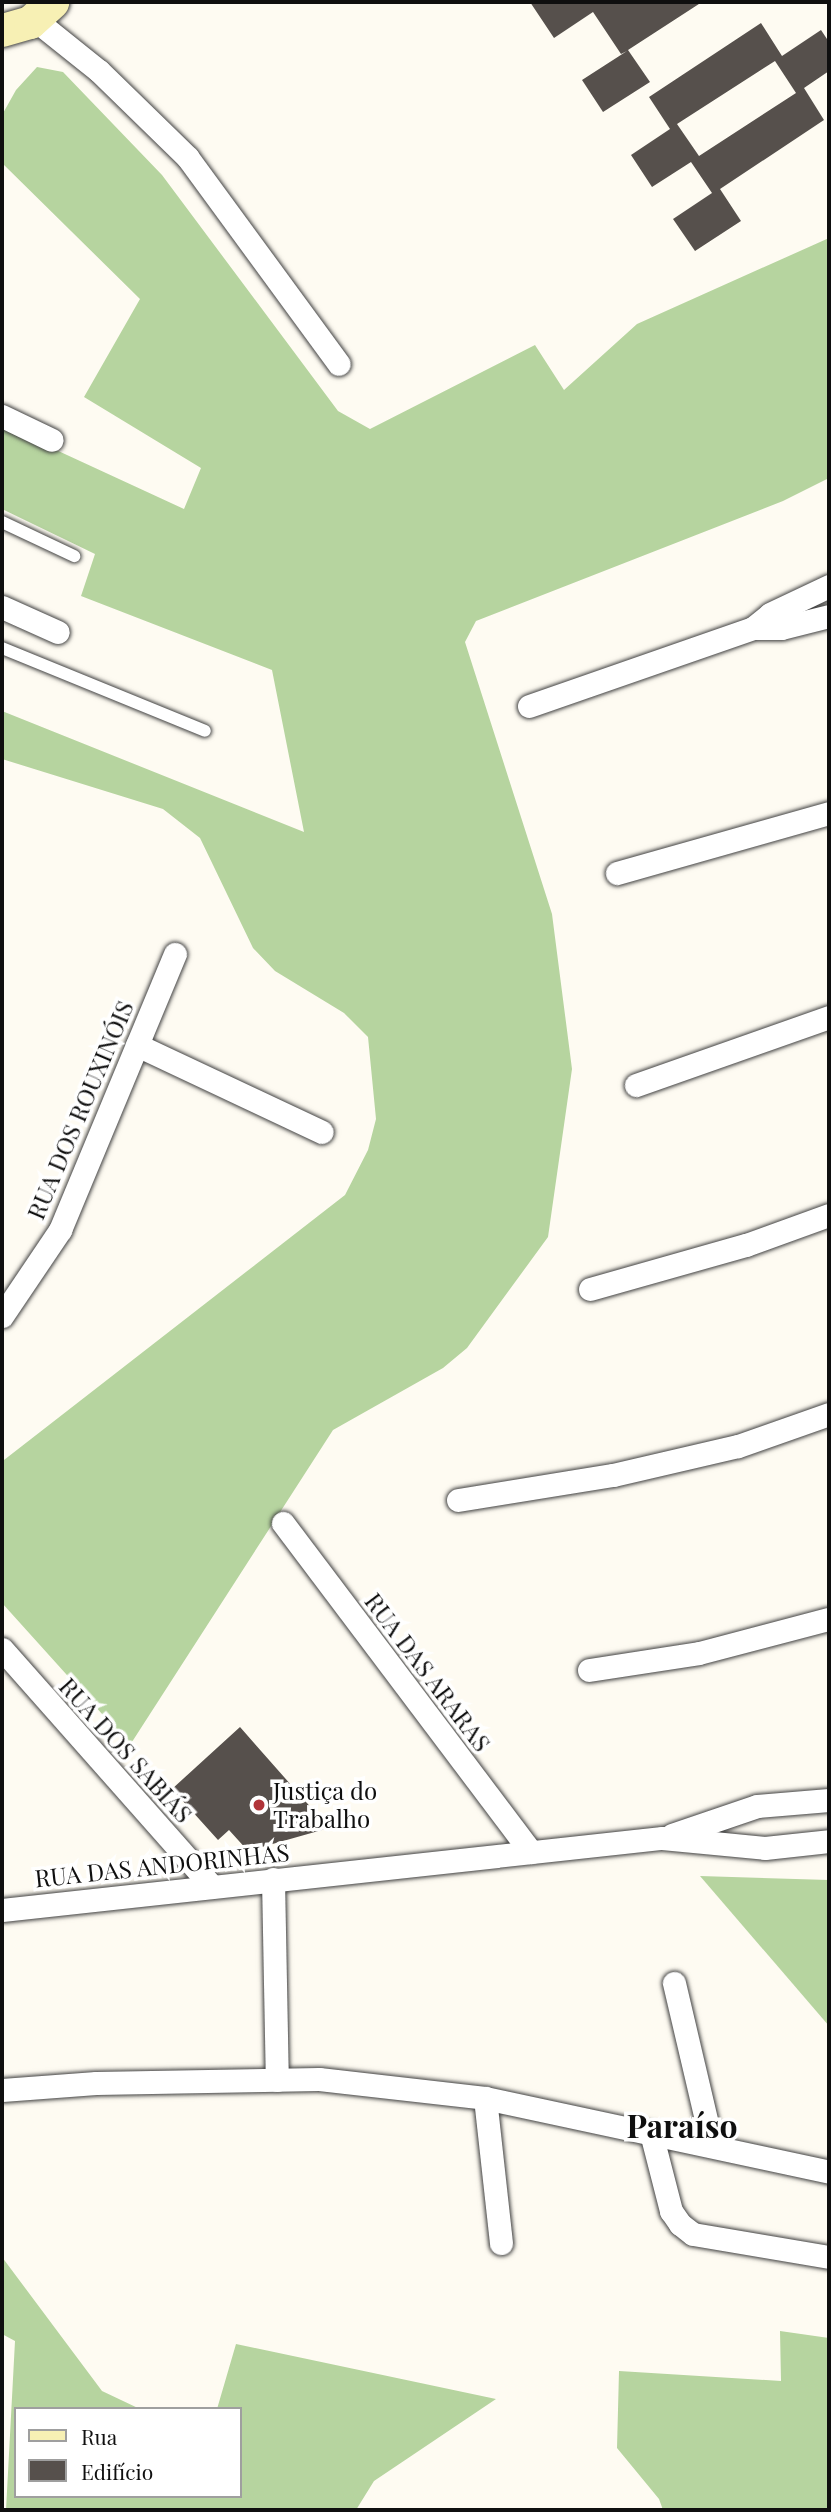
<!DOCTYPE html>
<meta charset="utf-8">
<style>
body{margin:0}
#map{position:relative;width:831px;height:2512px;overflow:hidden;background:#fefbf2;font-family:"Playfair Display",serif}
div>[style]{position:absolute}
.forest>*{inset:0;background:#b6d49f}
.building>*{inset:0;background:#56504c}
.roads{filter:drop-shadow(0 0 2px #424242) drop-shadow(0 0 2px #424242)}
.lane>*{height:12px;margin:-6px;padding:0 6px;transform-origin:6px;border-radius:6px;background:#fff}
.street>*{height:23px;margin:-11.5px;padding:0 11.5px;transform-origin:11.5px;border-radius:11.5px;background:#fff}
.secondary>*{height:33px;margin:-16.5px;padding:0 16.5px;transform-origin:16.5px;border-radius:16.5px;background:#f7f0b4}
.dots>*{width:19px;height:19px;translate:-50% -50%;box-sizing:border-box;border:4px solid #fff;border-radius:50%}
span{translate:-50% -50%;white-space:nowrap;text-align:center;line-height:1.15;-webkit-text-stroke:7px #fff;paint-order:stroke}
.street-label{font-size:24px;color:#0f0f0f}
.poi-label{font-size:24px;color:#0f0f0f}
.left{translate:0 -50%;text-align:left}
.district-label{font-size:32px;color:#0f0f0f;font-weight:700}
.frame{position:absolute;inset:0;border:4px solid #0f0f0f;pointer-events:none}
.legend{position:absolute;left:14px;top:2407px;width:228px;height:91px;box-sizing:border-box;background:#fff;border:2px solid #9f9f9f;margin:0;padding:9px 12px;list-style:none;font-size:21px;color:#0f0f0f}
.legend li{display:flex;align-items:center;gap:14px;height:35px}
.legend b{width:35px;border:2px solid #9f9f9f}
</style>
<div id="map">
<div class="forest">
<i style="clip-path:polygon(37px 67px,63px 72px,162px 175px,338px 411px,370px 429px,535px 345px,564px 390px,637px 324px,829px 238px,829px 478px,783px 501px,476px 621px,465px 642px,552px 914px,572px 1069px,548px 1237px,467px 1348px,443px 1368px,333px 1430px,130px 1745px,2px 1603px,2px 1458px,4px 1460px,345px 1195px,368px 1150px,376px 1119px,368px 1037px,344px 1013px,275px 971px,253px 948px,200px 838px,163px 809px,2px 759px,2px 711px,304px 832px,272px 670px,81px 596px,95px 554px,2px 509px,2px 425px,184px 509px,201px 468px,84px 397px,140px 299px,2px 163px,2px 115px,16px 90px)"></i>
<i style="clip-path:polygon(700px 1876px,829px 1880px,829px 2026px)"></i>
<i style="clip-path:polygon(2px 2257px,102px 2391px,140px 2409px,16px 2409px,16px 2496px,240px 2496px,240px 2409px,217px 2409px,236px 2344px,496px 2399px,374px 2481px,356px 2510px,6px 2510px,15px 2341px,2px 2334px)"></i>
<i style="clip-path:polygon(780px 2331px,829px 2338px,829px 2510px,663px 2510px,659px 2499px,617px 2448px,619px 2371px,781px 2381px)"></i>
</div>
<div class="building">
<i style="clip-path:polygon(530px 2px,702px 2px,628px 50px,650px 82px,603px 112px,582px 80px,627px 51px,621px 54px,593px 12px,554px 38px)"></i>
<i style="clip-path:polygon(evenodd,761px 23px,782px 56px,821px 30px,829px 42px,829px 71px,804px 88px,824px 120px,720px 189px,741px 221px,695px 251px,673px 219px,712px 193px,691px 162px,652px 187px,631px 155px,670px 129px,649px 97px,761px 23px,775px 61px,796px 93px,699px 156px,677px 124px,775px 61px)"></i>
<i style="clip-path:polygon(240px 1727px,329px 1828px,248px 1851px,229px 1830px,218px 1840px,172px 1789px)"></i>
</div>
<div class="roads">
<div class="lane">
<i style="left:2px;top:522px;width:80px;rotate:25.3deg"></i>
<i style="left:2px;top:648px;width:219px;rotate:22.2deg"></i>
</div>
<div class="street">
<i style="left:34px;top:19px;width:83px;rotate:38.7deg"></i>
<i style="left:99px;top:71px;width:124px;rotate:44.3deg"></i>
<i style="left:188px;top:158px;width:255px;rotate:53.8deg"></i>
<i style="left:2px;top:416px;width:55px;rotate:25.6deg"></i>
<i style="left:2px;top:607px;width:61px;rotate:24.1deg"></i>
<i style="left:753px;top:628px;width:28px"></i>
<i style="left:781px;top:628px;width:49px;rotate:-14deg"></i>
<i style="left:529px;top:706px;width:237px;rotate:-19.2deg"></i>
<i style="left:753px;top:628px;width:22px;rotate:-39deg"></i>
<i style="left:770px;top:614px;width:65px;rotate:-25.4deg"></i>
<i style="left:617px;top:873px;width:220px;rotate:-15.8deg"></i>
<i style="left:137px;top:1045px;width:204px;rotate:25.2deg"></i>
<i style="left:636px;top:1085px;width:205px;rotate:-19.4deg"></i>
<i style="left:590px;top:1289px;width:162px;rotate:-15.8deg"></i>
<i style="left:746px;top:1245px;width:88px;rotate:-19.9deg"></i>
<i style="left:2px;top:1316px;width:104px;rotate:-56deg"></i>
<i style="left:60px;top:1230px;width:299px;rotate:-67.4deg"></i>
<i style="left:458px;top:1500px;width:157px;rotate:-9.2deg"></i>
<i style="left:613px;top:1475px;width:128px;rotate:-13.1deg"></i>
<i style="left:738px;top:1446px;width:96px;rotate:-19.4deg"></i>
<i style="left:283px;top:1523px;width:412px;rotate:53deg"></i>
<i style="left:2px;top:1649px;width:317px;rotate:48.5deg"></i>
<i style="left:589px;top:1670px;width:111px;rotate:-8.8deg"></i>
<i style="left:699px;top:1653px;width:134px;rotate:-14.7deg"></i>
<i style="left:672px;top:1835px;width:90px;rotate:-18.8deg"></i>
<i style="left:757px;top:1806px;width:72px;rotate:-4.8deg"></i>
<i style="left:273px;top:1879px;width:201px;rotate:88.9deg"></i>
<i style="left:2px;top:1910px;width:664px;rotate:-6.23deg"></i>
<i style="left:662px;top:1838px;width:103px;rotate:5.5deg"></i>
<i style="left:765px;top:1848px;width:64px;rotate:-6.2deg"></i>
<i style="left:674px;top:1983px;width:166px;rotate:76.8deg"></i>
<i style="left:2px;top:2090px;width:94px;rotate:-4.3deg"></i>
<i style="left:96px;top:2083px;width:223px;rotate:-1deg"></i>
<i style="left:319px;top:2079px;width:167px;rotate:6.5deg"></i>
<i style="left:485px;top:2098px;width:352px;rotate:12.1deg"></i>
<i style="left:485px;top:2098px;width:146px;rotate:83.7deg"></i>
<i style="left:651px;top:2133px;width:81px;rotate:75.6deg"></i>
<i style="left:671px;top:2211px;width:16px;rotate:55deg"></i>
<i style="left:680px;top:2224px;width:16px;rotate:38deg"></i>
<i style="left:693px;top:2234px;width:138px;rotate:9.6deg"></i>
</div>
<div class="secondary">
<i style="left:2px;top:30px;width:29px;rotate:-16deg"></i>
<i style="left:30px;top:22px;width:30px;rotate:-42deg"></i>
</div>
</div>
<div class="dots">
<i style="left:259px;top:1805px;background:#b13439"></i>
</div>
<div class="street-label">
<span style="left:80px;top:1110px;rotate:-67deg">RUA DOS ROUXINÓIS</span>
<span style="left:428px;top:1672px;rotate:53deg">RUA DAS ARARAS</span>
<span style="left:126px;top:1750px;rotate:48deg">RUA DOS SABIÁS</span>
<span style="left:162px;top:1865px;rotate:-6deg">RUA DAS ANDORINHAS</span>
</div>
<div class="poi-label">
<span class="left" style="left:273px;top:1805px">Justiça do<br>Trabalho</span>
</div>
<div class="district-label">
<span style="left:682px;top:2125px">Paraíso</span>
</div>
<div class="frame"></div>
<ul class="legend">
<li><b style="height:9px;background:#f7f0b4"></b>Rua</li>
<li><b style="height:19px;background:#56504c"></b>Edifício</li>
</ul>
</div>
